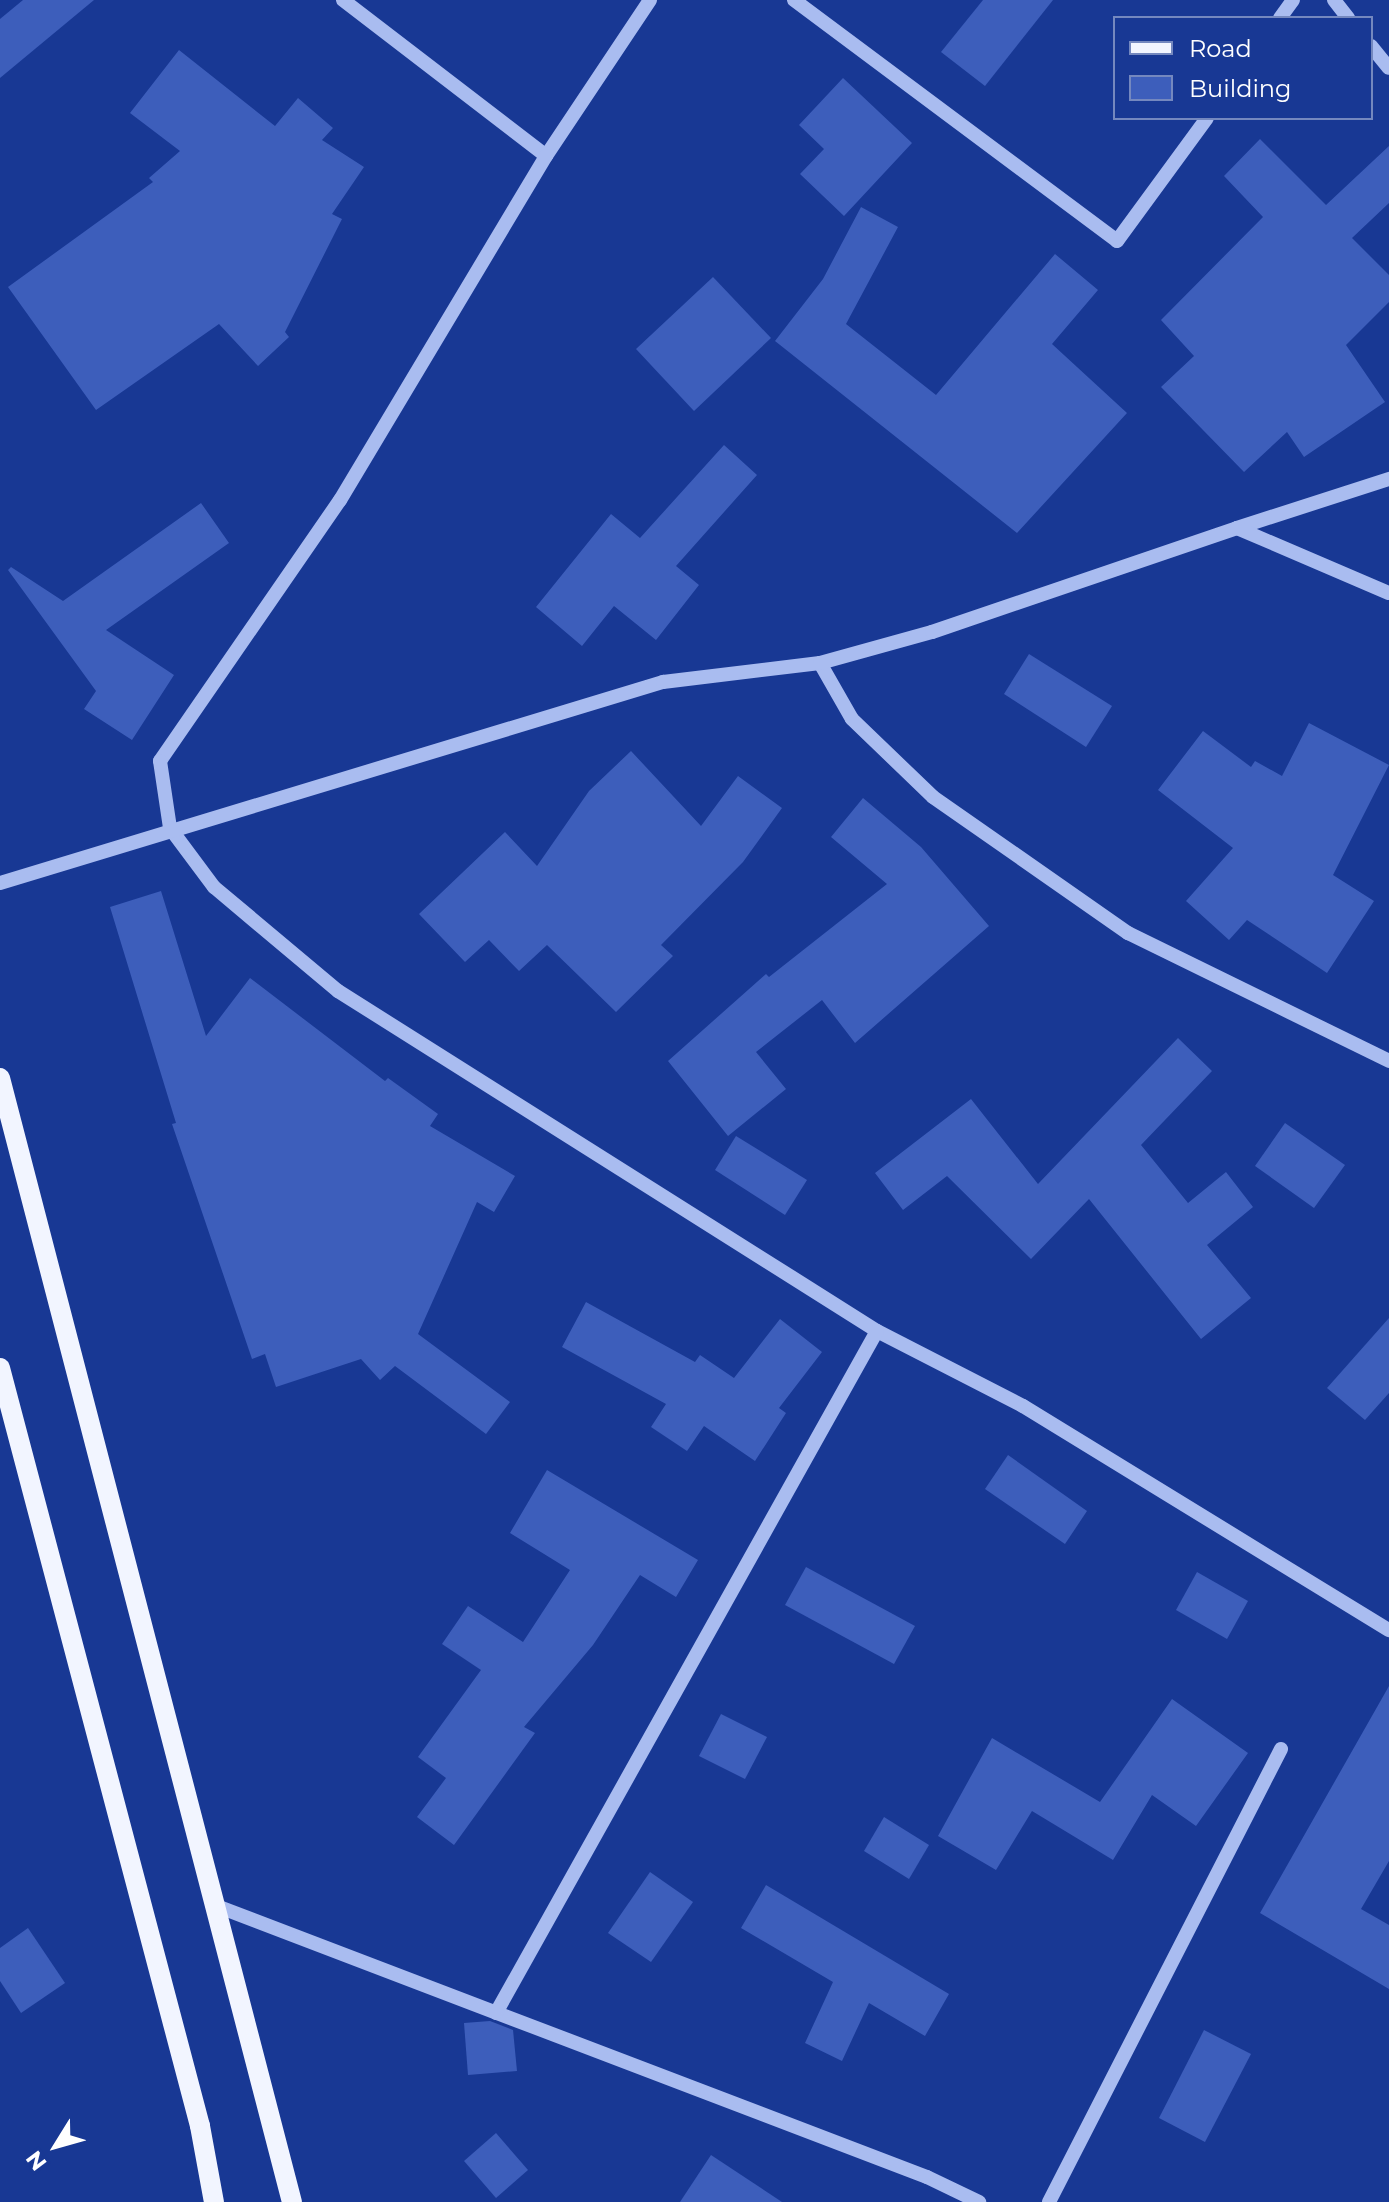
<!DOCTYPE html>
<style>
body{margin:0}
#map{position:relative;width:1389px;height:2202px;overflow:hidden;background:#183894;font-family:Montserrat,sans-serif}
div>[style]{position:absolute}
.building>*{inset:0;background:#3d5ebb}
.minor>*{height:14px;margin:-7px;padding:0 7px;transform-origin:7px;border-radius:7px;background:#a9bcf0}
.major>*{height:20px;margin:-10px;padding:0 10px;transform-origin:10px;border-radius:10px;background:#f2f5ff}
span{translate:-50% -50%;white-space:nowrap;text-align:center;line-height:1.15;-webkit-text-stroke:6px #183894;paint-order:stroke}
.legend{position:absolute;left:1113px;top:16px;width:260px;height:104px;box-sizing:border-box;background:#183894;border:2px solid #7488bf;margin:0;padding:10px 14px;list-style:none;font-size:24px;color:#fff}
.legend li{display:flex;align-items:center;gap:16px;height:40px}
.legend b{width:40px;border:2px solid #7488bf}
.north{position:absolute;left:16px;top:2106px;width:80px;height:80px;-webkit-text-stroke:6px #183894;paint-order:stroke;rotate:233deg;font-size:22px;font-weight:700;line-height:32px;text-align:center;color:#fff}
.north::after{content:'';display:block;margin:auto;width:28px;height:36px;background:#fff;clip-path:polygon(50% 0,100% 100%,50% 72%,0 100%)}
</style>
<div id="map">
<div class="building">
<i style="clip-path:polygon(23px 0,94px 0,0 78px,0 19px)"></i>
<i style="clip-path:polygon(983px 0,1053px 0,985px 86px,941px 52px)"></i>
<i style="clip-path:polygon(179px 50px,275px 126px,298px 98px,333px 128px,322px 140px,364px 167px,332px 214px,342px 219px,285px 332px,289px 337px,258px 366px,219px 324px,96px 410px,8px 287px,153px 182px,149px 178px,180px 151px,130px 113px)"></i>
<i style="clip-path:polygon(843px 78px,912px 143px,844px 216px,800px 174px,824px 149px,799px 125px)"></i>
<i style="clip-path:polygon(1260px 139px,1326px 205px,1389px 146px,1389px 203px,1352px 238px,1389px 275px,1389px 302px,1346px 345px,1385px 402px,1304px 457px,1287px 432px,1244px 472px,1161px 387px,1194px 356px,1161px 320px,1263px 217px,1224px 176px)"></i>
<i style="clip-path:polygon(861px 207px,898px 227px,846px 324px,936px 395px,1055px 254px,1098px 290px,1052px 344px,1127px 413px,1017px 533px,775px 341px,823px 279px)"></i>
<i style="clip-path:polygon(713px 277px,771px 338px,694px 411px,636px 349px)"></i>
<i style="clip-path:polygon(724px 445px,757px 475px,676px 566px,699px 585px,656px 640px,614px 606px,582px 646px,536px 607px,611px 514px,640px 538px)"></i>
<i style="clip-path:polygon(201px 503px,229px 543px,106px 630px,174px 675px,132px 740px,84px 709px,96px 691px,8px 570px,11px 567px,63px 601px)"></i>
<i style="clip-path:polygon(1029px 654px,1112px 706px,1086px 747px,1004px 694px)"></i>
<i style="clip-path:polygon(1309px 723px,1389px 765px,1333px 875px,1374px 901px,1327px 973px,1247px 920px,1229px 940px,1186px 901px,1233px 848px,1158px 790px,1203px 731px,1251px 767px,1255px 761px,1282px 776px)"></i>
<i style="clip-path:polygon(631px 751px,701px 826px,738px 776px,782px 808px,743px 862px,661px 945px,673px 956px,616px 1012px,547px 945px,519px 971px,489px 940px,465px 962px,419px 914px,505px 832px,537px 866px,589px 791px)"></i>
<i style="clip-path:polygon(863px 798px,921px 847px,989px 926px,855px 1043px,822px 1000px,756px 1052px,786px 1089px,728px 1136px,668px 1061px,766px 974px,769px 977px,887px 884px,831px 837px)"></i>
<i style="clip-path:polygon(161px 891px,206px 1036px,250px 978px,385px 1081px,388px 1078px,438px 1114px,430px 1126px,515px 1176px,494px 1212px,477px 1202px,418px 1334px,510px 1402px,486px 1434px,395px 1366px,380px 1380px,361px 1359px,276px 1387px,265px 1354px,252px 1359px,172px 1124px,176px 1123px,110px 907px)"></i>
<i style="clip-path:polygon(1178px 1038px,1212px 1071px,1141px 1145px,1188px 1203px,1226px 1172px,1253px 1207px,1207px 1245px,1251px 1298px,1201px 1339px,1089px 1199px,1031px 1259px,947px 1176px,903px 1210px,875px 1173px,971px 1099px,1038px 1184px)"></i>
<i style="clip-path:polygon(1285px 1123px,1345px 1165px,1314px 1208px,1255px 1166px)"></i>
<i style="clip-path:polygon(736px 1136px,807px 1180px,785px 1215px,715px 1170px)"></i>
<i style="clip-path:polygon(586px 1302px,695px 1362px,700px 1355px,734px 1378px,780px 1319px,822px 1352px,779px 1408px,786px 1413px,755px 1461px,704px 1426px,687px 1451px,651px 1427px,666px 1404px,562px 1347px)"></i>
<i style="clip-path:polygon(1389px 1318px,1389px 1393px,1365px 1420px,1327px 1388px)"></i>
<i style="clip-path:polygon(1008px 1455px,1087px 1511px,1065px 1544px,985px 1489px)"></i>
<i style="clip-path:polygon(547px 1470px,698px 1560px,676px 1597px,640px 1575px,593px 1645px,524px 1727px,535px 1733px,454px 1845px,417px 1817px,446px 1778px,418px 1757px,481px 1670px,442px 1644px,468px 1606px,523px 1642px,570px 1570px,510px 1533px)"></i>
<i style="clip-path:polygon(806px 1567px,915px 1626px,894px 1664px,785px 1605px)"></i>
<i style="clip-path:polygon(1197px 1572px,1248px 1601px,1227px 1639px,1176px 1610px)"></i>
<i style="clip-path:polygon(1389px 1686px,1389px 1861px,1361px 1909px,1389px 1925px,1389px 1989px,1260px 1913px)"></i>
<i style="clip-path:polygon(1172px 1699px,1248px 1753px,1196px 1826px,1152px 1795px,1113px 1860px,1032px 1811px,996px 1870px,938px 1836px,992px 1738px,1100px 1802px)"></i>
<i style="clip-path:polygon(721px 1714px,767px 1737px,745px 1779px,699px 1756px)"></i>
<i style="clip-path:polygon(884px 1817px,929px 1845px,909px 1879px,864px 1851px)"></i>
<i style="clip-path:polygon(650px 1872px,693px 1902px,651px 1962px,608px 1933px)"></i>
<i style="clip-path:polygon(766px 1885px,949px 1994px,925px 2036px,869px 2003px,842px 2061px,805px 2043px,833px 1982px,741px 1928px)"></i>
<i style="clip-path:polygon(28px 1928px,65px 1983px,21px 2013px,0 1981px,0 1948px)"></i>
<i style="clip-path:polygon(490px 2021px,513px 2030px,517px 2071px,468px 2075px,464px 2023px)"></i>
<i style="clip-path:polygon(1204px 2030px,1251px 2054px,1205px 2142px,1159px 2118px)"></i>
<i style="clip-path:polygon(496px 2133px,528px 2170px,496px 2198px,464px 2161px)"></i>
<i style="clip-path:polygon(711px 2155px,782px 2202px,680px 2202px)"></i>
</div>
<div class="minor">
<i style="left:343px;top:0;width:256px;rotate:37.5deg"></i>
<i style="left:650px;top:0;width:187px;rotate:123.7deg"></i>
<i style="left:546px;top:156px;width:401px;rotate:120.9deg"></i>
<i style="left:340px;top:500px;width:317px;rotate:124.6deg"></i>
<i style="left:160px;top:761px;width:68px;rotate:81.5deg"></i>
<i style="left:170px;top:828px;width:74px;rotate:53.3deg"></i>
<i style="left:214px;top:887px;width:162px;rotate:40deg"></i>
<i style="left:338px;top:991px;width:637px;rotate:32.24deg"></i>
<i style="left:877px;top:1331px;width:164px;rotate:27.2deg"></i>
<i style="left:1023px;top:1406px;width:429px;rotate:31.5deg"></i>
<i style="left:794px;top:0;width:403px;rotate:36.7deg"></i>
<i style="left:1117px;top:241px;width:152px;rotate:-53.8deg"></i>
<i style="left:1334px;top:0;width:23px;rotate:52deg"></i>
<i style="left:1280px;top:18px;width:22px;rotate:-54deg"></i>
<i style="left:1371px;top:46px;width:28px;rotate:51deg"></i>
<i style="left:1237px;top:528px;width:160px;rotate:-17.9deg"></i>
<i style="left:820px;top:663px;width:64px;rotate:60.3deg"></i>
<i style="left:852px;top:719px;width:112px;rotate:43.9deg"></i>
<i style="left:933px;top:797px;width:238px;rotate:34.9deg"></i>
<i style="left:1128px;top:933px;width:291px;rotate:26.1deg"></i>
<i style="left:0;top:883px;width:693px;rotate:-16.87deg"></i>
<i style="left:663px;top:682px;width:158px;rotate:-6.9deg"></i>
<i style="left:820px;top:663px;width:116px;rotate:-15.5deg"></i>
<i style="left:932px;top:632px;width:322px;rotate:-18.8deg"></i>
<i style="left:1237px;top:528px;width:165px;rotate:23.2deg"></i>
<i style="left:214px;top:1905px;width:763px;rotate:20.88deg"></i>
<i style="left:927px;top:2177px;width:58px;rotate:25.7deg"></i>
<i style="left:496px;top:2013px;width:781px;rotate:-60.81deg"></i>
<i style="left:1049px;top:2202px;width:509px;rotate:-62.88deg"></i>
</div>
<div class="major">
<i style="left:0;top:1078px;width:1161px;rotate:75.44deg"></i>
<i style="left:0;top:1368px;width:784px;rotate:75.22deg"></i>
<i style="left:200px;top:2126px;width:77px;rotate:79.6deg"></i>
</div>
<ul class="legend">
<li><b style="height:10px;background:#f2f5ff"></b>Road</li>
<li><b style="height:22px;background:#3d5ebb"></b>Building</li>
</ul>
<div class="north">N</div>
</div>
